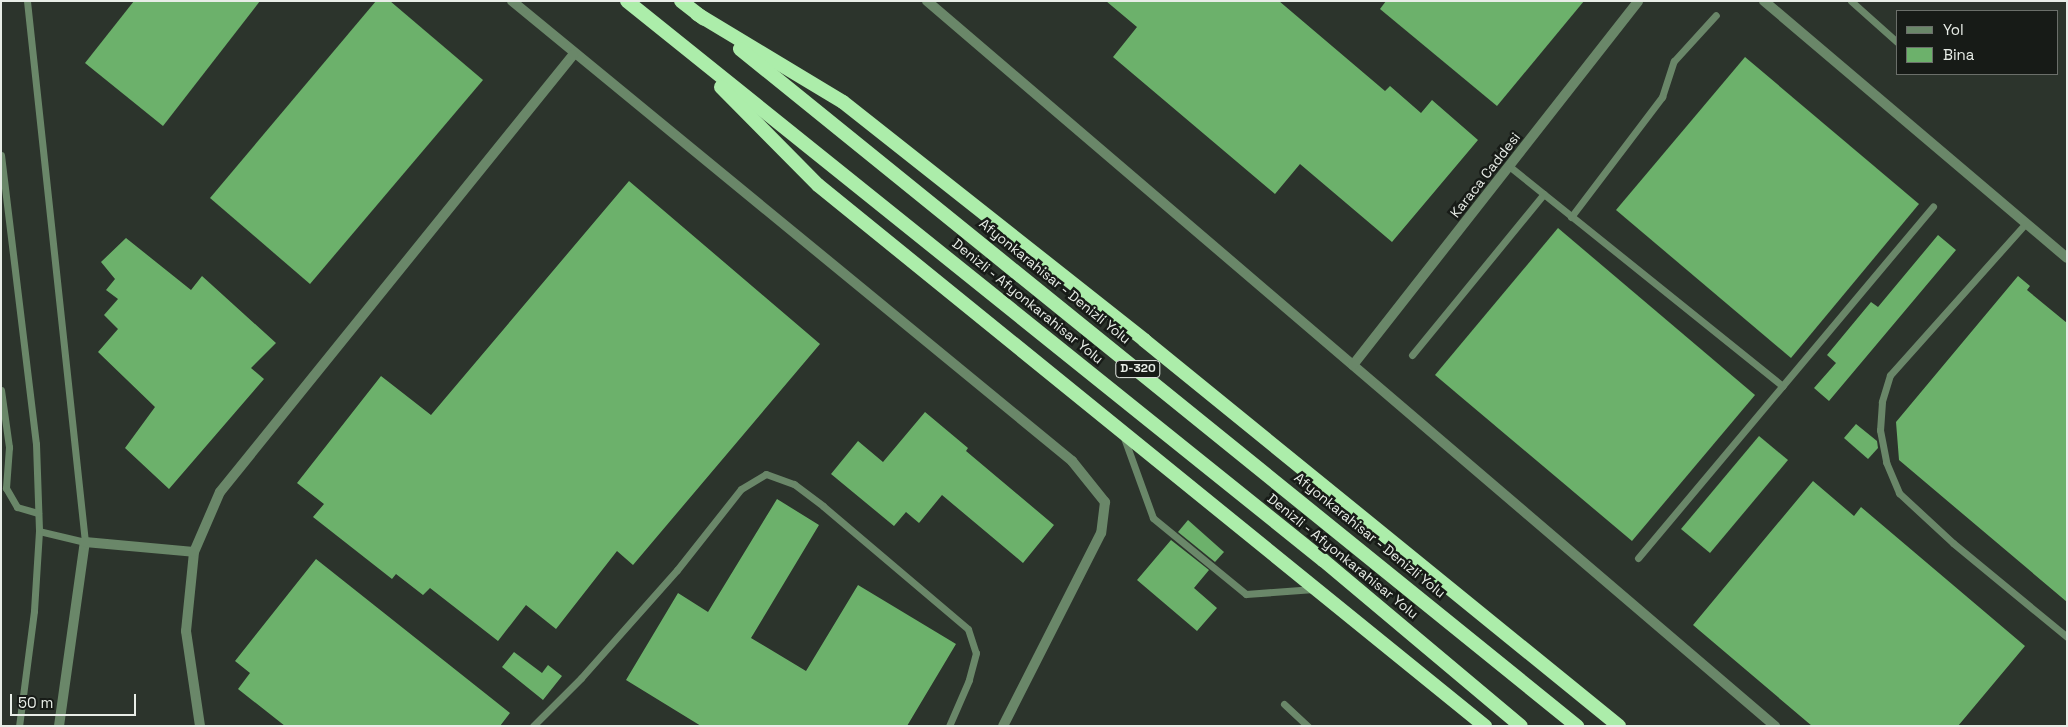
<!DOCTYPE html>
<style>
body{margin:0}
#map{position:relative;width:2068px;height:727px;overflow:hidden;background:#2c342c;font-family:"Space Grotesk",sans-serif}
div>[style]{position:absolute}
.building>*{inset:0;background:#6cb16b}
.service>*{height:7px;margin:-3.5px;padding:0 3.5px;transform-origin:3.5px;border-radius:3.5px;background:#6a8769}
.minor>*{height:10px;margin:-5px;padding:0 5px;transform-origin:5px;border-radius:5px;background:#6a8769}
.trunk>*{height:14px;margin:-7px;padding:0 7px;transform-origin:7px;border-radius:7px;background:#acedaa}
span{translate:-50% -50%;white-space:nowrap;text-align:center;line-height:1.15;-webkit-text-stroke:5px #171b17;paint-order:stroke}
.shield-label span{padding:1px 4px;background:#171b17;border:1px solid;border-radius:4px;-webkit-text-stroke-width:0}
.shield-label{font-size:12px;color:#e8ede7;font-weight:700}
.street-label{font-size:14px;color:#e8ede7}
.frame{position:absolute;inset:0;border:2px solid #e8ede7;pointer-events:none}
.legend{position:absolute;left:1896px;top:10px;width:162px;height:65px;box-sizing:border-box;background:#171b17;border:1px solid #6b6f6a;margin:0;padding:6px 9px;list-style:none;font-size:15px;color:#e8ede7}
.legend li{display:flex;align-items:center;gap:10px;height:25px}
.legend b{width:25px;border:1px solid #6b6f6a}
.scale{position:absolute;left:10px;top:694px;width:126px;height:22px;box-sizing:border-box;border:2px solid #e8ede7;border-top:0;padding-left:6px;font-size:15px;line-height:18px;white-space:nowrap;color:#e8ede7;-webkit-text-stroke:4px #171b17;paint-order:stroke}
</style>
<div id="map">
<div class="building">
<i style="clip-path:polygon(134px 1px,260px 1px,163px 126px,85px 63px)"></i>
<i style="clip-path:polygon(376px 1px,390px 1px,483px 80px,310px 284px,210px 198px)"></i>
<i style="clip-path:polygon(1106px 1px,1279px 1px,1385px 91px,1390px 86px,1421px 113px,1432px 100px,1478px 140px,1392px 242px,1300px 164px,1275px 194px,1113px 57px,1137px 27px)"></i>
<i style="clip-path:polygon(1386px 1px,1584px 1px,1497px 106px,1380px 9px)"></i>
<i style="clip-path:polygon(1745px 57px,1919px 204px,1791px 358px,1616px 210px)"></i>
<i style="clip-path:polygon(629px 181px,820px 344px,633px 565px,617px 551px,556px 629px,526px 605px,498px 641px,430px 588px,423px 595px,396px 574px,392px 579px,313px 517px,324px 504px,297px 483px,381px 376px,431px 415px)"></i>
<i style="clip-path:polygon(1558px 228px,1755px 395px,1632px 541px,1435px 375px)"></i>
<i style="clip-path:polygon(1938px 235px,1956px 250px,1829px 401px,1814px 388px,1836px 363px,1827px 355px,1871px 302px,1878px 307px)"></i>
<i style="clip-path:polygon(126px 238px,191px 290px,202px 276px,276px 343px,251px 368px,264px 379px,169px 489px,125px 448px,155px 407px,98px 352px,118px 329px,104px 315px,118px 299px,106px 290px,115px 279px,101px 262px)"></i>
<i style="clip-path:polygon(2018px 276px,2030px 286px,2027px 290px,2067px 323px,2067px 602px,1899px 460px,1896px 422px)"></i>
<i style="clip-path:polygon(925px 412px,968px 448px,966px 451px,1054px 525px,1023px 563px,942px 495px,919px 523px,906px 512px,894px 526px,831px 474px,858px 441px,883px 462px)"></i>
<i style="clip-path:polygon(1856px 424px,1877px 441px,1878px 448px,1868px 459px,1844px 438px)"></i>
<i style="clip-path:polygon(1759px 436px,1788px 460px,1710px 553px,1681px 529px)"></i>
<i style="clip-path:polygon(1813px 481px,1854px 516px,1861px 507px,2025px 646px,1958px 726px,1812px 726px,1693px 625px)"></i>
<i style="clip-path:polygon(777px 499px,819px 525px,751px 638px,806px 671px,858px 585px,956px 644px,907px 726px,701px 726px,626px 680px,678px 593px,708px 612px)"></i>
<i style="clip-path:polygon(1188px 520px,1224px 552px,1215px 562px,1178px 532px)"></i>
<i style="clip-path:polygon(1171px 540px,1209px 570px,1194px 588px,1217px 608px,1197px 631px,1137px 580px)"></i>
<i style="clip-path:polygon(316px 559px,510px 713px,500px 726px,285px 726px,238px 689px,250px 673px,235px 661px)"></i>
<i style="clip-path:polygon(514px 652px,542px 673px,548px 665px,562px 676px,543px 700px,502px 667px)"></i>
</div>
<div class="service">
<i style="left:27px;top:1px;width:544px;rotate:83.88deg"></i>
<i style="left:85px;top:542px;width:47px;rotate:-166.6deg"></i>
<i style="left:1851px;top:1px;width:62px;rotate:41.7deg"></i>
<i style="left:1px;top:155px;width:291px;rotate:83.1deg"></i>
<i style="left:36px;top:444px;width:87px;rotate:88deg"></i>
<i style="left:39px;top:531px;width:80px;rotate:93.6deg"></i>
<i style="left:34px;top:611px;width:116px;rotate:97.4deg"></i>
<i style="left:1509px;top:166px;width:351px;rotate:38.8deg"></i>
<i style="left:1571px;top:217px;width:151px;rotate:-52.8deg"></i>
<i style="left:1662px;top:97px;width:38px;rotate:-72deg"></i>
<i style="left:1674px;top:61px;width:62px;rotate:-47.6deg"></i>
<i style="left:2026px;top:223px;width:204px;rotate:131.8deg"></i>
<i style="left:1890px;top:375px;width:28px;rotate:107deg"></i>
<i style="left:1882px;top:402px;width:28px;rotate:94deg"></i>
<i style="left:1880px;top:430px;width:33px;rotate:79deg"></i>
<i style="left:1886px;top:462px;width:34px;rotate:67deg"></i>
<i style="left:1899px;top:493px;width:74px;rotate:42.8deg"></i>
<i style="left:1953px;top:543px;width:148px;rotate:39.5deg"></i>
<i style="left:1412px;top:355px;width:208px;rotate:-50.7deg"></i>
<i style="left:1px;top:390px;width:58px;rotate:82deg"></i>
<i style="left:9px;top:447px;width:41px;rotate:94.2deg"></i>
<i style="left:6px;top:488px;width:22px;rotate:60deg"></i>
<i style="left:17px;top:507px;width:22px;rotate:16deg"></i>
<i style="left:1123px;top:435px;width:88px;rotate:70.1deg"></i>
<i style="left:1153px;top:518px;width:120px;rotate:39.3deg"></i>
<i style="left:1246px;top:594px;width:68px;rotate:-4.2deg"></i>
<i style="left:1638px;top:558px;width:459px;rotate:-50deg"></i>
<i style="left:1284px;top:704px;width:33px;rotate:43deg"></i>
<i style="left:533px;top:726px;width:68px;rotate:-45deg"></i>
<i style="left:581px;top:678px;width:144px;rotate:-48.4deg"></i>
<i style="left:677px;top:570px;width:103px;rotate:-51.7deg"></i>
<i style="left:741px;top:489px;width:29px;rotate:-31deg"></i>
<i style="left:766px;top:474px;width:30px;rotate:20deg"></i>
<i style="left:794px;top:484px;width:36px;rotate:37deg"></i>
<i style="left:823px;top:506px;width:190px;rotate:40.3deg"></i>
<i style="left:968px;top:629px;width:25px;rotate:72deg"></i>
<i style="left:976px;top:653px;width:28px;rotate:105deg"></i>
<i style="left:969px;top:680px;width:50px;rotate:113.5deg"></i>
</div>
<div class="minor">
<i style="left:512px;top:1px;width:725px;rotate:39.4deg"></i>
<i style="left:1072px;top:461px;width:53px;rotate:51.2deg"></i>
<i style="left:1105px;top:502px;width:31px;rotate:97deg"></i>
<i style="left:1101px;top:533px;width:216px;rotate:116.9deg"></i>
<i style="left:927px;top:1px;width:1116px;rotate:40.53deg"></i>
<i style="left:1764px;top:1px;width:397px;rotate:40.3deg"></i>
<i style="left:1353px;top:365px;width:462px;rotate:-51.9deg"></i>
<i style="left:59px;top:726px;width:186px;rotate:-82deg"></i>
<i style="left:85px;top:542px;width:109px;rotate:5.2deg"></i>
<i style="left:200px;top:726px;width:96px;rotate:-98.4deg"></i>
<i style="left:186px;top:631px;width:79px;rotate:-84.2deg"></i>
<i style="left:194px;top:552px;width:65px;rotate:-66.6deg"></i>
<i style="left:220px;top:492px;width:562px;rotate:-51.07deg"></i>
</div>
<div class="trunk">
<i style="left:627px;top:1px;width:893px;rotate:38.77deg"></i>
<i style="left:1323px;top:560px;width:258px;rotate:40deg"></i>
<i style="left:681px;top:1px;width:29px;rotate:38deg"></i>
<i style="left:697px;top:14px;width:170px;rotate:31.1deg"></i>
<i style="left:843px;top:102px;width:384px;rotate:38.3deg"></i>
<i style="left:1144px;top:340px;width:612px;rotate:39.1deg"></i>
<i style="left:740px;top:49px;width:1077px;rotate:38.97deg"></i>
<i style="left:721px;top:87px;width:138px;rotate:45.3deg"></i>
<i style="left:818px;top:185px;width:859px;rotate:39.05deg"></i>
</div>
<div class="shield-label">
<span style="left:1138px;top:369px">D-320</span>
</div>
<div class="street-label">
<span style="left:1485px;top:175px;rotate:-52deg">Karaca Caddesi</span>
<span style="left:1055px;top:281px;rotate:39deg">Afyonkarahisar - Denizli Yolu</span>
<span style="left:1028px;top:301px;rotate:39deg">Denizli - Afyonkarahisar Yolu</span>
<span style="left:1370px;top:535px;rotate:39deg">Afyonkarahisar - Denizli Yolu</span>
<span style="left:1343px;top:556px;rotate:39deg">Denizli - Afyonkarahisar Yolu</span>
</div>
<div class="frame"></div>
<ul class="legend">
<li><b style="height:6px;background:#6a8769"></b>Yol</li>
<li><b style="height:14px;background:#6cb16b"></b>Bina</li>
</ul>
<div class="scale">50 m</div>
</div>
